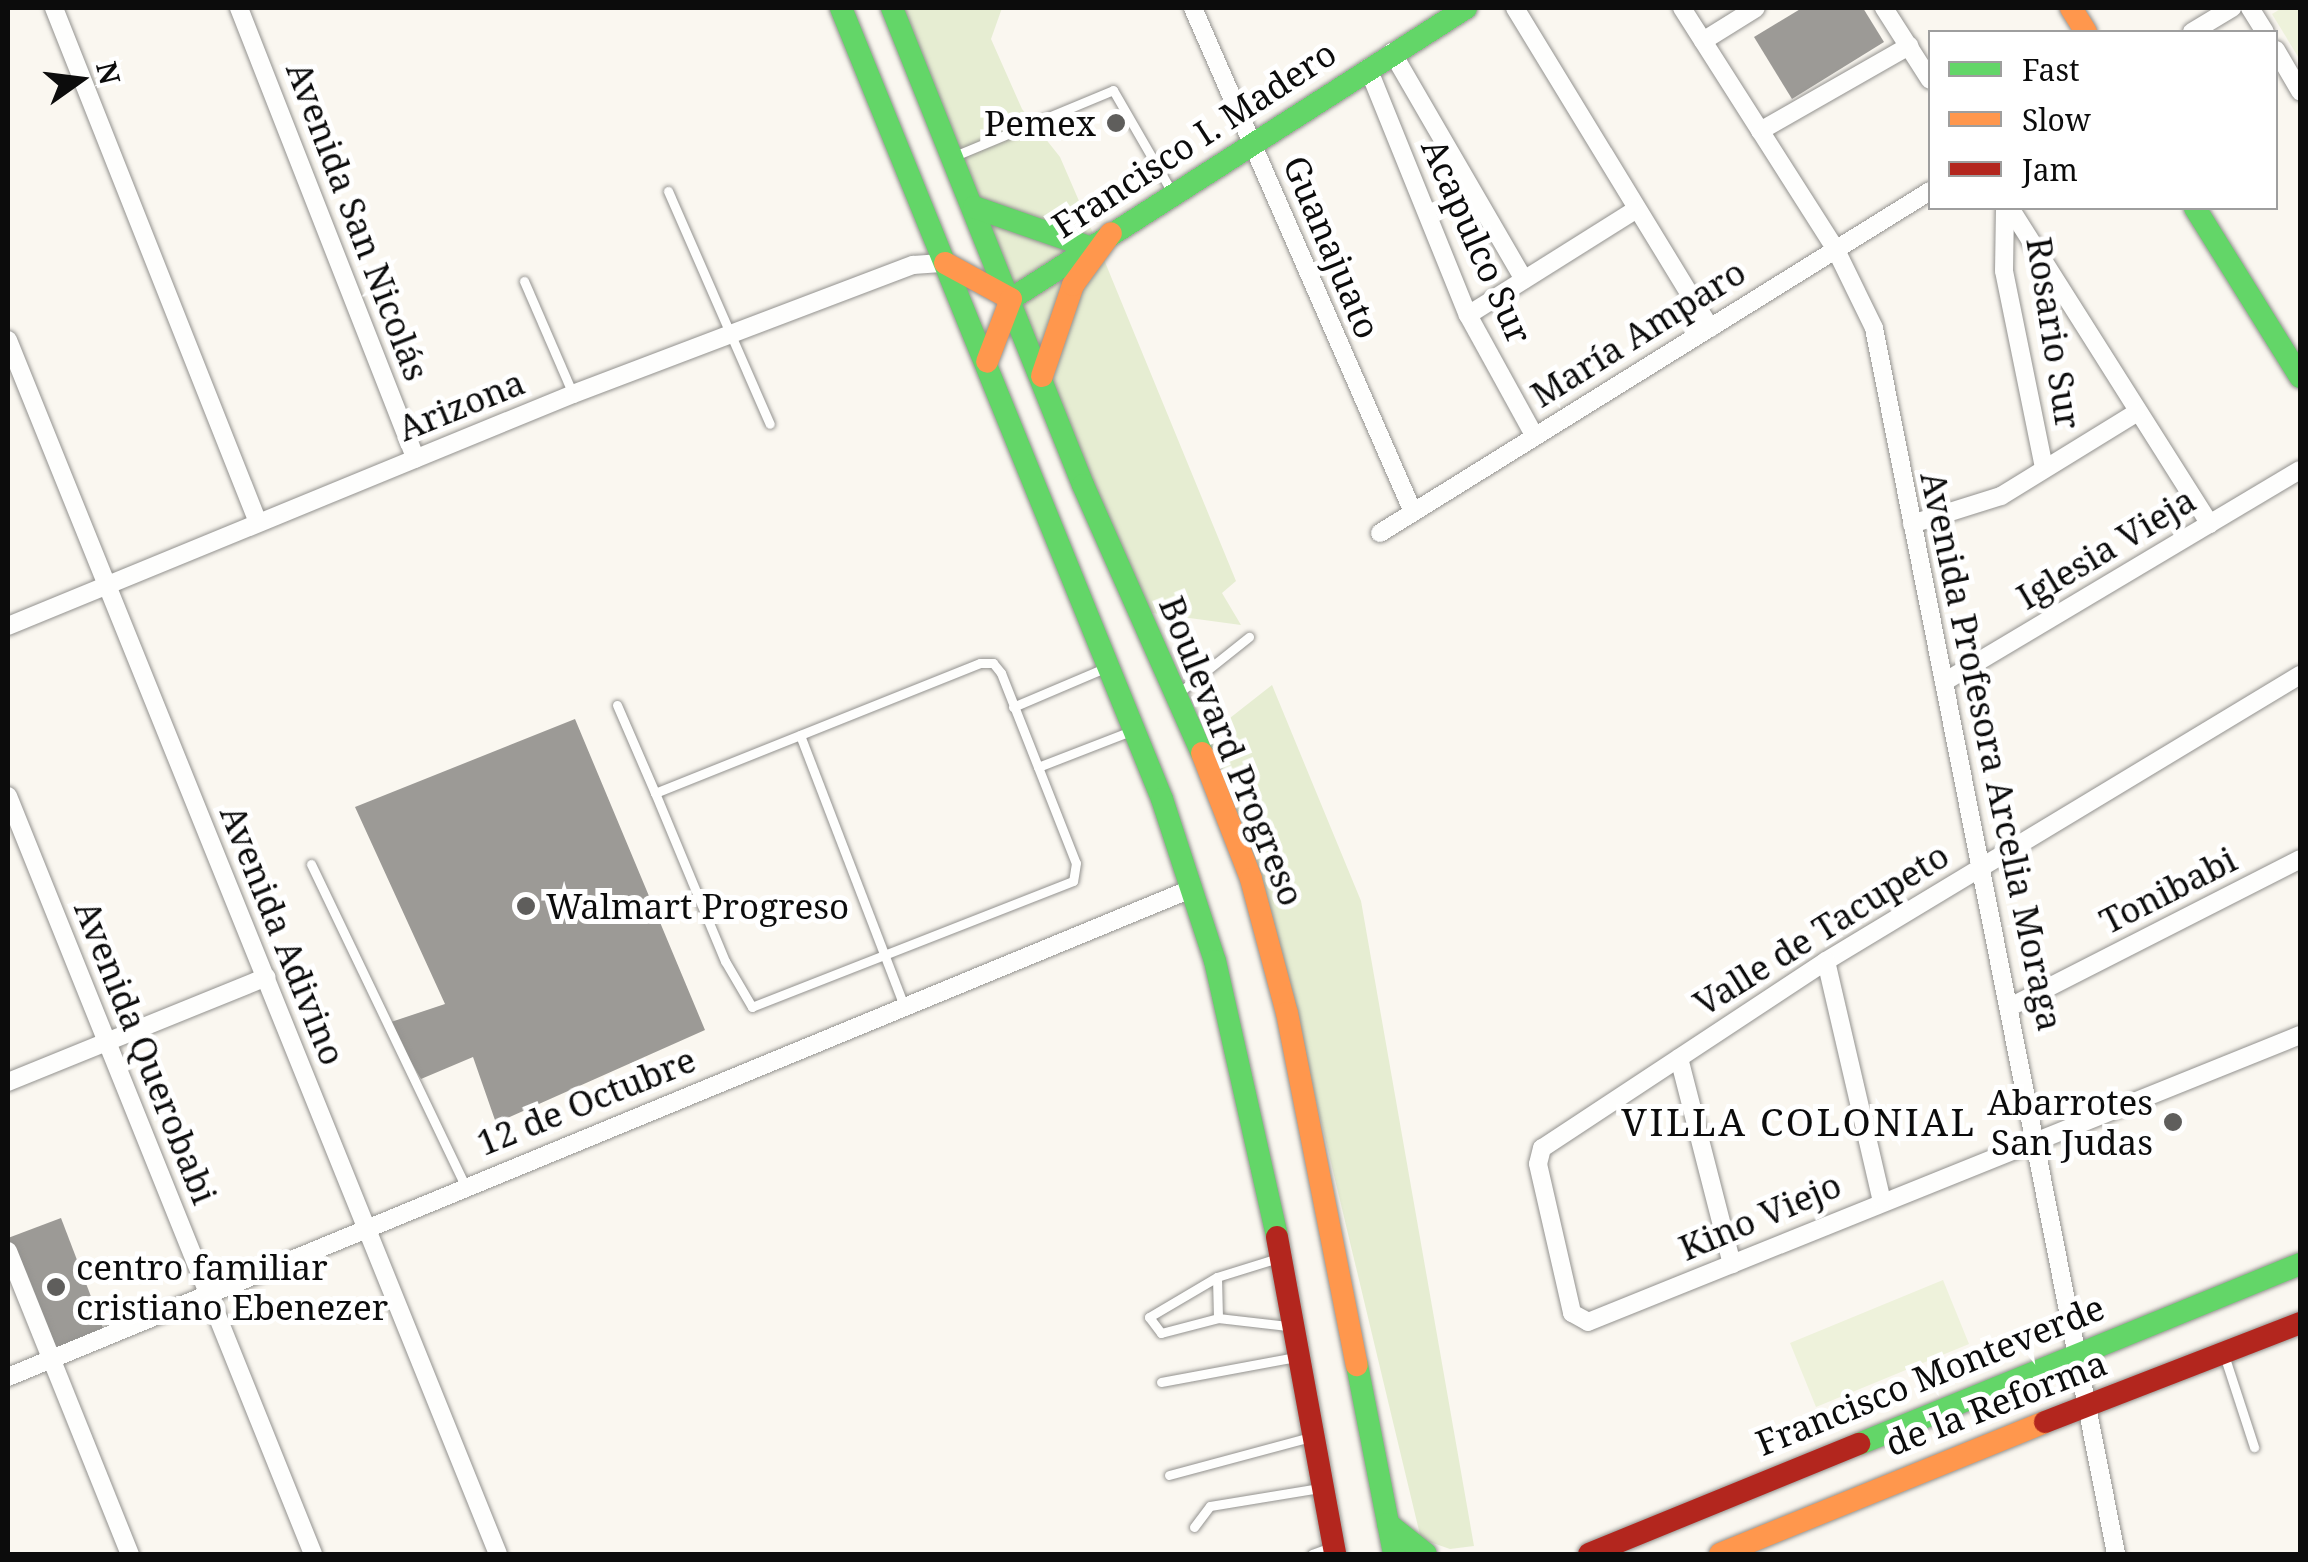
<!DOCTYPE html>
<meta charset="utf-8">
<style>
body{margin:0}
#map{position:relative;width:2308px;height:1562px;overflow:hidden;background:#faf7f0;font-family:"Noto Serif",serif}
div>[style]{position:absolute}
.green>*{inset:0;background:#e6edd2}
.pitch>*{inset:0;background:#eef2db}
.building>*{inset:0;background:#9c9a96}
.roads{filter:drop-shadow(0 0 2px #93928f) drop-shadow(0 0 2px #93928f)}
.lane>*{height:9px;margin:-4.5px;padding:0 4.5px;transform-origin:4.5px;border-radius:4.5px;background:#fefefd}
.street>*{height:18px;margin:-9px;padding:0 9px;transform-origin:9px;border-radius:9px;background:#fefefd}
.fast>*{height:22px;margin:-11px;padding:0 11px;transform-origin:11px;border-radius:11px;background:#63d668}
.slow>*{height:22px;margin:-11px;padding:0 11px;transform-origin:11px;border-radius:11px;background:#ff974d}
.jam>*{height:22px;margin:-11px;padding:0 11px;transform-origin:11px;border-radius:11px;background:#b3261e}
.dots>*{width:28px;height:28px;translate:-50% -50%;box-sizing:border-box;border:5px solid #fff;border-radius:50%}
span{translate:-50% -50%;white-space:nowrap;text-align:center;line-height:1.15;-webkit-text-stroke:10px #fff;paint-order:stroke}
.poi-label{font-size:35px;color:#0c0c0c}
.right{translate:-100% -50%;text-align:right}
.left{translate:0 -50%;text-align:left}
.street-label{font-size:35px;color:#0c0c0c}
.neighbourhood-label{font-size:38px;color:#0c0c0c;letter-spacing:2.5px}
.frame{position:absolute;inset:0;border:10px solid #0c0c0c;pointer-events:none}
.legend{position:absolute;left:1928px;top:30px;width:350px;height:180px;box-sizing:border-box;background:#fff;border:2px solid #9e9e9e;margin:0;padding:12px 18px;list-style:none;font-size:30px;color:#0c0c0c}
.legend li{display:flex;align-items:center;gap:20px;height:50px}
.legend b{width:50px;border:2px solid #9e9e9e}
.north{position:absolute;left:30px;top:30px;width:100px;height:100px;-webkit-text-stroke:8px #fff;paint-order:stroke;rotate:76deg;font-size:28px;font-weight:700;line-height:40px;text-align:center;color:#0c0c0c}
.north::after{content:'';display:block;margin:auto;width:35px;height:45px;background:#0c0c0c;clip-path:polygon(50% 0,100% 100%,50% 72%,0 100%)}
</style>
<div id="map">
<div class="green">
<i style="clip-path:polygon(899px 8px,1002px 8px,991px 39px,1022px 109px,1060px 157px,1098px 245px,1236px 581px,1222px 593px,1241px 625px,1145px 612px)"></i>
<i style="clip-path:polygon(1272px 685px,1361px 901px,1474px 1546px,1450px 1549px,1421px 1539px,1293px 1004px,1207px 736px)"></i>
</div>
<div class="pitch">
<i style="clip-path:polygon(2282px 8px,2300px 8px,2300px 60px,2272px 14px)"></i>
<i style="clip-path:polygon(1943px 1280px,1969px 1344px,1816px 1407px,1790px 1343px)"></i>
</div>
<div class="building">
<i style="clip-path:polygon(1802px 8px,1863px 8px,1884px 42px,1792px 99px,1754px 37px)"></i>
<i style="clip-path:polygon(575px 719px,705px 1030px,496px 1123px,473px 1057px,421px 1079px,388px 1023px,445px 1004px,355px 807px)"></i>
<i style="clip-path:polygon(61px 1218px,103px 1328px,50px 1350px,8px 1238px)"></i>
</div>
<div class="roads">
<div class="lane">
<i style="left:957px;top:155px;width:169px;rotate:-22.6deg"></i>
<i style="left:1113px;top:90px;width:118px;rotate:60deg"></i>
<i style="left:668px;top:191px;width:254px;rotate:66.4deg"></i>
<i style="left:524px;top:281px;width:123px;rotate:66.6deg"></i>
<i style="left:980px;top:663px;width:13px"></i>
<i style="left:993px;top:663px;width:13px;rotate:51deg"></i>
<i style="left:1001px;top:673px;width:204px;rotate:68.5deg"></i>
<i style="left:1076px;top:863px;width:18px;rotate:99deg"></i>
<i style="left:1073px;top:881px;width:345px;rotate:158.6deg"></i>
<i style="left:752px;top:1007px;width:53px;rotate:-120.4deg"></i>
<i style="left:725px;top:961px;width:182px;rotate:-112.6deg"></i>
<i style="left:655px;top:793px;width:350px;rotate:-21.8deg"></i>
<i style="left:1181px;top:691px;width:87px;rotate:-38.5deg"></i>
<i style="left:617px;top:705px;width:96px;rotate:66.6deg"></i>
<i style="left:1013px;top:707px;width:100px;rotate:-23deg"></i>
<i style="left:800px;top:735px;width:290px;rotate:69deg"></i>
<i style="left:1038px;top:767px;width:100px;rotate:-21.2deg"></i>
<i style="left:311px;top:864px;width:357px;rotate:64.4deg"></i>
<i style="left:1278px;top:1258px;width:64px;rotate:162.7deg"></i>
<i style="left:1217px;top:1277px;width:79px;rotate:149.5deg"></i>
<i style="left:1149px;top:1317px;width:20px;rotate:53deg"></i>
<i style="left:1161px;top:1333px;width:59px;rotate:-14.7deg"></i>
<i style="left:1218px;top:1318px;width:70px;rotate:6.5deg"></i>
<i style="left:1217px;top:1277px;width:41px;rotate:88.6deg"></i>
<i style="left:2224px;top:1355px;width:97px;rotate:71.9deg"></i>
<i style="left:1161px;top:1382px;width:137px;rotate:-10.5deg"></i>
<i style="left:1169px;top:1475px;width:147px;rotate:-15deg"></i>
<i style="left:1194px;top:1527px;width:26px;rotate:-53deg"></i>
<i style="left:1210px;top:1506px;width:111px;rotate:-9.3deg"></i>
<i style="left:1312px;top:1554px;width:20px;rotate:-20deg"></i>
</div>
<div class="street">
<i style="left:54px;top:8px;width:551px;rotate:68.37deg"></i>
<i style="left:239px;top:8px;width:484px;rotate:68.6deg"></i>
<i style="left:1193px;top:8px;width:550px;rotate:66.42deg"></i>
<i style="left:1515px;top:8px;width:375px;rotate:58.6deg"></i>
<i style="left:1682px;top:8px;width:287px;rotate:57.5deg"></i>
<i style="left:1836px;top:250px;width:87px;rotate:64deg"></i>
<i style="left:1874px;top:328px;width:1250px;rotate:78.83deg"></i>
<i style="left:1884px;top:8px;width:85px;rotate:57.4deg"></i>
<i style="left:2250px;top:8px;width:28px;rotate:58deg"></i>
<i style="left:2192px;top:32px;width:47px;rotate:-31deg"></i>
<i style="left:1703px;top:41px;width:62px;rotate:-31.9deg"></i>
<i style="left:2276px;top:50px;width:48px;rotate:59.7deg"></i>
<i style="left:1392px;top:52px;width:263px;rotate:59.9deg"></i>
<i style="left:1368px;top:68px;width:266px;rotate:68deg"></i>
<i style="left:1468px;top:315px;width:137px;rotate:61.2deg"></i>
<i style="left:1760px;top:131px;width:172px;rotate:-29.7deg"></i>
<i style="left:2005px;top:208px;width:63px;rotate:90.9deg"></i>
<i style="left:2004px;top:271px;width:201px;rotate:78.5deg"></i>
<i style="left:2010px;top:208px;width:374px;rotate:57.7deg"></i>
<i style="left:1468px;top:315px;width:199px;rotate:-32.1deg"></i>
<i style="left:8px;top:340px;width:1309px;rotate:68.02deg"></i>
<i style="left:1912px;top:524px;width:93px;rotate:-17.5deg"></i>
<i style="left:2001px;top:496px;width:158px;rotate:-31.6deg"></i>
<i style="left:1380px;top:533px;width:648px;rotate:-31.87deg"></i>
<i style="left:8px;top:626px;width:611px;rotate:-22.32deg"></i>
<i style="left:573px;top:394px;width:364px;rotate:-20.8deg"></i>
<i style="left:913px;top:265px;width:32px;rotate:-4deg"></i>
<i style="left:2300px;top:675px;width:554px;rotate:148.89deg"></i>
<i style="left:1826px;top:961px;width:340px;rotate:146.6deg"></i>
<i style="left:1542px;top:1148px;width:16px;rotate:104deg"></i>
<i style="left:1538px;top:1164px;width:153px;rotate:77.1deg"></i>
<i style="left:1572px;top:1313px;width:18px;rotate:29deg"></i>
<i style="left:1588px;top:1322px;width:768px;rotate:-21.95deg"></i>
<i style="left:1944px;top:682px;width:414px;rotate:-30.8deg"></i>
<i style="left:8px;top:796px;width:817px;rotate:68.08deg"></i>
<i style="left:1826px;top:961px;width:246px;rotate:76.9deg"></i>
<i style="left:2012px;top:1006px;width:323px;rotate:-27deg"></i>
<i style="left:1679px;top:1058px;width:213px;rotate:75.6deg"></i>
<i style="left:8px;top:1082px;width:279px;rotate:-22.1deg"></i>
<i style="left:8px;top:1251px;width:327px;rotate:68.1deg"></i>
<i style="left:8px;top:1377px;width:1280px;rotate:-22.42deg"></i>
</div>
<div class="fast">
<i style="left:841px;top:8px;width:854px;rotate:67.91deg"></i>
<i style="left:1162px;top:799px;width:170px;rotate:71.9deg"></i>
<i style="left:1215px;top:961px;width:283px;rotate:77.3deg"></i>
<i style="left:892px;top:8px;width:514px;rotate:68.18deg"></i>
<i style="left:1083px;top:485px;width:293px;rotate:66.1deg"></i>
<i style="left:974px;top:207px;width:122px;rotate:19.2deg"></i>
<i style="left:2195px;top:208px;width:199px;rotate:58.1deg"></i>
<i style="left:1011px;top:299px;width:540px;rotate:-32.6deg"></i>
<i style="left:1357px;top:1365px;width:193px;rotate:78.9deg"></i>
<i style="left:1859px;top:1444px;width:476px;rotate:-22.2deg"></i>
<i style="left:1388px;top:1524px;width:48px;rotate:38.3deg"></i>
</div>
<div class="slow">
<i style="left:2071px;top:8px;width:28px;rotate:58deg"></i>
<i style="left:945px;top:263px;width:75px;rotate:28.6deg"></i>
<i style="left:1011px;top:299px;width:67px;rotate:110.9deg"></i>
<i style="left:1042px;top:376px;width:96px;rotate:-71.2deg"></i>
<i style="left:1073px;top:285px;width:64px;rotate:-53.8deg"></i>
<i style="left:1202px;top:753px;width:135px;rotate:68.7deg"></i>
<i style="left:1251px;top:879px;width:139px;rotate:75deg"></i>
<i style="left:1287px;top:1013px;width:359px;rotate:78.8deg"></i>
<i style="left:1720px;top:1554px;width:351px;rotate:-22.1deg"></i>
</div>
<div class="jam">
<i style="left:1277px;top:1237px;width:322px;rotate:79.6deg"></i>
<i style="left:2045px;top:1422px;width:274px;rotate:-21.2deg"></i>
<i style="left:1589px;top:1554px;width:292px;rotate:-22.2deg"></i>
</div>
</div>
<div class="dots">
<i style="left:1116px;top:123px;background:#5f5e5c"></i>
<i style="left:526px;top:906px;background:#5f5e5c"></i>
<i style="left:2173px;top:1122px;background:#5f5e5c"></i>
<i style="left:56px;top:1287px;background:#5f5e5c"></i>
</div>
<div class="poi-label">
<span class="right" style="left:1096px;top:123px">Pemex</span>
<span class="left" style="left:546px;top:906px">Walmart Progreso</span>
<span class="right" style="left:2153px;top:1122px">Abarrotes<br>San Judas</span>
<span class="left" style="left:76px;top:1287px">centro familiar<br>cristiano Ebenezer</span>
</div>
<div class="street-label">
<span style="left:1194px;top:139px;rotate:-33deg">Francisco I. Madero</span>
<span style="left:358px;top:221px;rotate:69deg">Avenida San Nicolás</span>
<span style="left:1477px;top:241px;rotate:66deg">Acapulco Sur</span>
<span style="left:1332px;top:247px;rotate:67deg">Guanajuato</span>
<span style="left:1638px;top:333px;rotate:-32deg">María Amparo</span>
<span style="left:2054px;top:333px;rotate:81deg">Rosario Sur</span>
<span style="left:461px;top:405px;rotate:-22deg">Arizona</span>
<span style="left:2106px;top:548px;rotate:-31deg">Iglesia Vieja</span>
<span style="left:1232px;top:751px;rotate:68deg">Boulevard Progreso</span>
<span style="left:1992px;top:751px;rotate:78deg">Avenida Profesora Arcelia Moraga</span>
<span style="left:2168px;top:890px;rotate:-27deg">Tonibabi</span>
<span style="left:1821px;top:929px;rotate:-32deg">Valle de Tacupeto</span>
<span style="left:283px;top:935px;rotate:68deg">Avenida Adivino</span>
<span style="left:146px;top:1052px;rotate:68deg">Avenida Querobabi</span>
<span style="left:586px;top:1101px;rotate:-22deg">12 de Octubre</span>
<span style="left:1760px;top:1216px;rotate:-23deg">Kino Viejo</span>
<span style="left:1930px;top:1375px;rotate:-22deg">Francisco Monteverde</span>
<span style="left:1996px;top:1403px;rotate:-21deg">de la Reforma</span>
</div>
<div class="neighbourhood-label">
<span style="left:1799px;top:1122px">VILLA COLONIAL</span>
</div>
<div class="frame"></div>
<ul class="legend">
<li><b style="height:12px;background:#63d668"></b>Fast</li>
<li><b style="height:12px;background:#ff974d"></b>Slow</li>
<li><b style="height:12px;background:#b3261e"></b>Jam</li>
</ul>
<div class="north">N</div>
</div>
